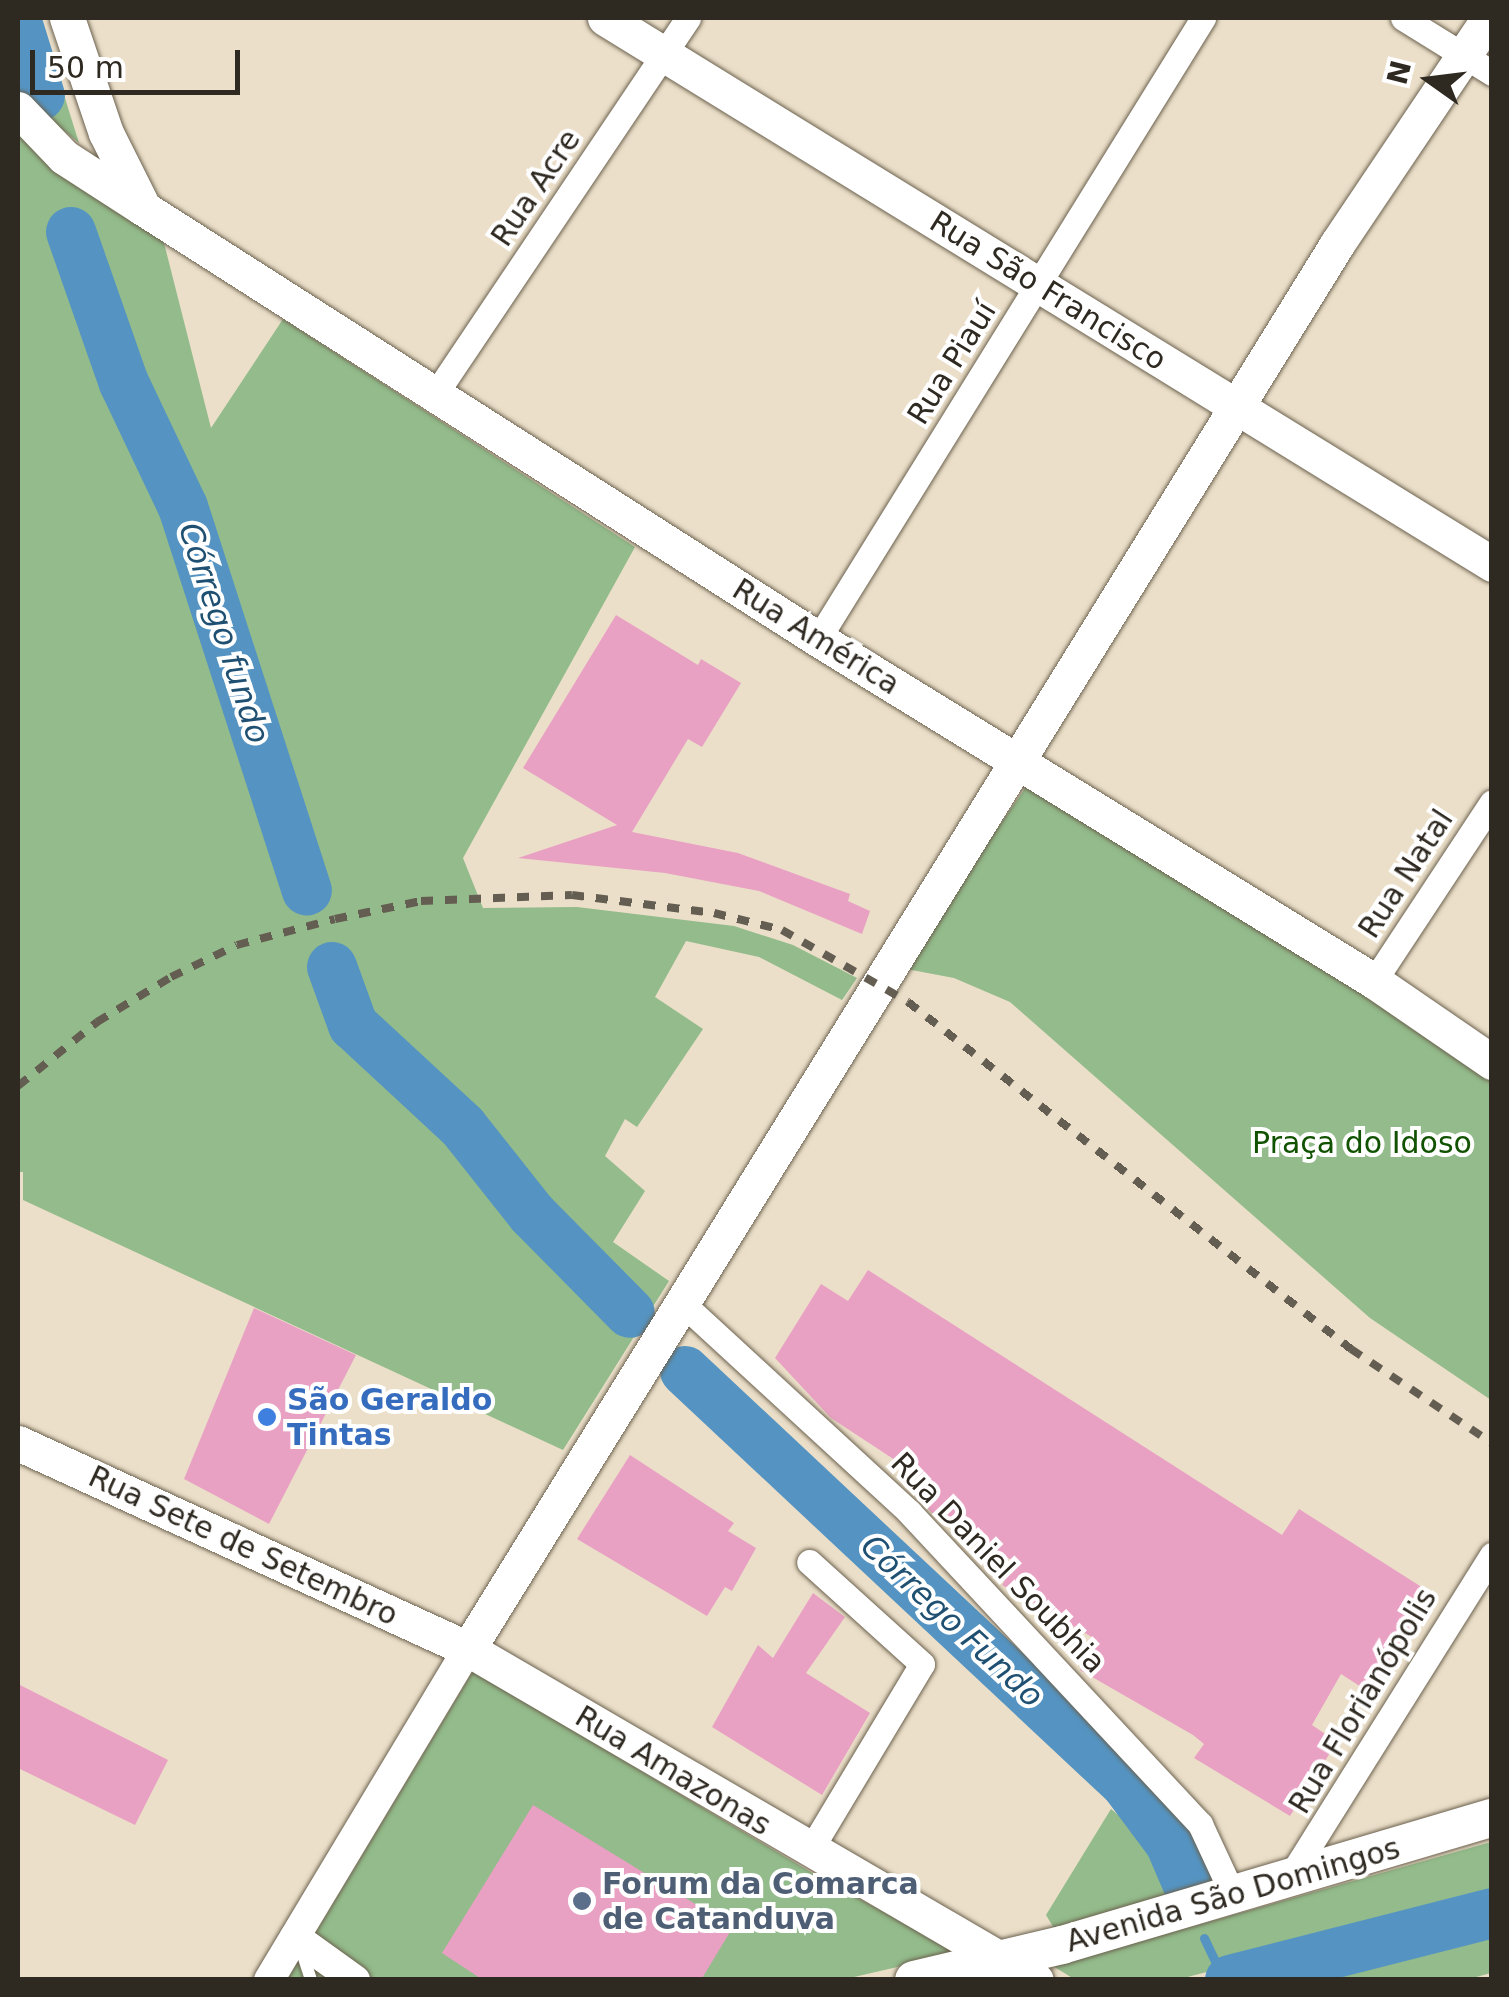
<!DOCTYPE html>
<meta charset="utf-8">
<style>
body{margin:0}
#map{position:relative;width:1509px;height:1997px;overflow:hidden;background:#ebdfc9;font-family:"DejaVu Sans",sans-serif}
div>[style]{position:absolute}
.green>*{inset:0;background:#93bb8b}
.stream>*{height:9px;margin:-4.5px;padding:0 4.5px;transform-origin:4.5px;border-radius:4.5px;background:#5594c2}
.river>*{height:50px;margin:-25px;padding:0 25px;transform-origin:25px;border-radius:25px;background:#5594c2}
.building>*{inset:0;background:#e9a1c3}
.roads{filter:drop-shadow(0 0 2px #6b614e) drop-shadow(0 0 2px #6b614e)}
.service>*{height:12px;margin:-6px;padding:0 6px;transform-origin:6px;border-radius:6px;background:#fff}
.minor>*{height:25px;margin:-12.5px;padding:0 12.5px;transform-origin:12.5px;border-radius:12.5px;background:#fff}
.tertiary>*{height:30px;margin:-15px;padding:0 15px;transform-origin:15px;border-radius:15px;background:#fff}
.secondary>*{height:35px;margin:-17.5px;padding:0 17.5px;transform-origin:17.5px;border-radius:17.5px;background:#fff}
.primary>*{height:38px;margin:-19px;padding:0 19px;transform-origin:19px;border-radius:19px;background:#fff}
.rail>*{height:8px;margin-top:-4px;transform-origin:0;background:repeating-linear-gradient(90deg,#645d51 0 12px,transparent 0 24px)}
.dots>*{width:28px;height:28px;translate:-50% -50%;box-sizing:border-box;border:5px solid #fff;border-radius:50%}
span{translate:-50% -50%;white-space:nowrap;text-align:center;line-height:1.15;-webkit-text-stroke:8px #fff;paint-order:stroke}
.street-label{font-size:30px;color:#2e2921}
.park-label{font-size:30px;color:#115200}
.shop-label{font-size:30px;color:#366cbe;font-weight:700}
.left{translate:0 -50%;text-align:left}
.service-label{font-size:30px;color:#4e5e75;font-weight:700}
.water-label{font-size:32px;color:#205071;font-style:italic}
.frame{position:absolute;inset:0;border:20px solid #2e2921;pointer-events:none}
.north{position:absolute;left:1379px;top:30px;width:100px;height:100px;-webkit-text-stroke:8px #fff;paint-order:stroke;rotate:284deg;font-size:28px;font-weight:700;line-height:40px;text-align:center;color:#2e2921}
.north::after{content:'';display:block;margin:auto;width:35px;height:45px;background:#2e2921;clip-path:polygon(50% 0,100% 100%,50% 72%,0 100%)}
.scale{position:absolute;left:30px;top:50px;width:210px;height:45px;box-sizing:border-box;border:5px solid #2e2921;border-top:0;padding-left:12px;font-size:30px;line-height:35px;white-space:nowrap;color:#2e2921;-webkit-text-stroke:8px #fff;paint-order:stroke}
</style>
<div id="map">
<div class="green">
<i style="clip-path:polygon(18px 18px,40px 18px,79px 143px,34px 106px,18px 62px)"></i>
<i style="clip-path:polygon(18px 118px,163px 239px,211px 428px,283px 319px,635px 547px,463px 858px,483px 908px,577px 907px,734px 926px,793px 945px,857px 978px,842px 1000px,759px 957px,686px 941px,655px 997px,703px 1029px,637px 1127px,625px 1119px,605px 1156px,645px 1191px,613px 1242px,669px 1281px,563px 1450px,23px 1200px,23px 1172px,18px 1172px)"></i>
<i style="clip-path:polygon(1026px 787px,1366px 990px,1491px 1078px,1491px 1400px,1370px 1318px,1010px 1002px,954px 978px,901px 968px)"></i>
<i style="clip-path:polygon(473px 1671px,814px 1874px,958px 1953px,841px 1980px,287px 1980px)"></i>
<i style="clip-path:polygon(1111px 1809px,1134px 1828px,1155px 1858px,1173px 1907px,1061px 1940px,1046px 1915px)"></i>
<i style="clip-path:polygon(1491px 1842px,1491px 1897px,1180px 1979px,1074px 1979px,1053px 1966px)"></i>
<i style="clip-path:polygon(1491px 1926px,1491px 1973px,1465px 1980px,1288px 1979px)"></i>
</div>
<div class="stream">
<i style="left:1204px;top:1938px;width:47px;rotate:64.5deg"></i>
</div>
<div class="river">
<i style="left:18px;top:25px;width:74px;rotate:72.8deg"></i>
<i style="left:71px;top:232px;width:160px;rotate:70.7deg"></i>
<i style="left:124px;top:383px;width:137px;rotate:64.6deg"></i>
<i style="left:183px;top:507px;width:403px;rotate:72.1deg"></i>
<i style="left:332px;top:967px;width:62px;rotate:70.1deg"></i>
<i style="left:353px;top:1025px;width:150px;rotate:42.8deg"></i>
<i style="left:463px;top:1127px;width:111px;rotate:51.6deg"></i>
<i style="left:532px;top:1214px;width:139px;rotate:45.3deg"></i>
<i style="left:685px;top:1371px;width:604px;rotate:43.12deg"></i>
<i style="left:1126px;top:1784px;width:74px;rotate:53.3deg"></i>
<i style="left:1170px;top:1843px;width:53px;rotate:66.8deg"></i>
<i style="left:1230px;top:1980px;width:270px;rotate:-14.3deg"></i>
</div>
<div class="building">
<i style="clip-path:polygon(616px 615px,698px 665px,701px 659px,741px 683px,702px 747px,688px 739px,632px 832px,738px 853px,850px 894px,848px 901px,870px 911px,862px 934px,759px 891px,665px 873px,518px 858px,617px 825px,523px 768px)"></i>
<i style="clip-path:polygon(868px 1270px,1282px 1535px,1299px 1509px,1431px 1593px,1369px 1692px,1341px 1674px,1312px 1725px,1337px 1742px,1290px 1816px,1194px 1758px,1204px 1744px,1193px 1735px,1080px 1670px,1097px 1640px,1002px 1585px,1015px 1562px,931px 1512px,927px 1507px,936px 1487px,831px 1418px,775px 1358px,821px 1284px,848px 1301px)"></i>
<i style="clip-path:polygon(254px 1308px,356px 1355px,269px 1524px,184px 1479px)"></i>
<i style="clip-path:polygon(630px 1455px,734px 1523px,728px 1531px,756px 1548px,732px 1591px,725px 1587px,707px 1616px,577px 1539px)"></i>
<i style="clip-path:polygon(813px 1593px,845px 1617px,806px 1673px,870px 1713px,822px 1795px,712px 1727px,758px 1645px,773px 1658px)"></i>
<i style="clip-path:polygon(18px 1684px,168px 1760px,135px 1825px,18px 1768px)"></i>
<i style="clip-path:polygon(533px 1805px,733px 1927px,701px 1980px,483px 1980px,442px 1953px)"></i>
</div>
<div class="roads">
<div class="service">
<i style="left:301px;top:1949px;width:33px;rotate:72deg"></i>
</div>
<div class="minor">
<i style="left:1403px;top:18px;width:105px;rotate:31.7deg"></i>
<i style="left:436px;top:393px;width:452px;rotate:-56.1deg"></i>
<i style="left:818px;top:639px;width:731px;rotate:-58.2deg"></i>
<i style="left:1374px;top:981px;width:214px;rotate:-56.6deg"></i>
<i style="left:682px;top:1303px;width:309px;rotate:42.6deg"></i>
<i style="left:909px;top:1512px;width:427px;rotate:47deg"></i>
<i style="left:1200px;top:1824px;width:78px;rotate:65.1deg"></i>
<i style="left:809px;top:1852px;width:219px;rotate:-59deg"></i>
<i style="left:922px;top:1664px;width:152px;rotate:-137.9deg"></i>
<i style="left:1288px;top:1880px;width:384px;rotate:-57.9deg"></i>
</div>
<div class="tertiary">
<i style="left:295px;top:1937px;width:74px;rotate:35.6deg"></i>
<i style="left:269px;top:1980px;width:386px;rotate:-59deg"></i>
</div>
<div class="secondary">
<i style="left:67px;top:18px;width:121px;rotate:71.3deg"></i>
<i style="left:106px;top:133px;width:83px;rotate:63.4deg"></i>
<i style="left:605px;top:18px;width:1042px;rotate:31.61deg"></i>
<i style="left:18px;top:109px;width:66px;rotate:46.2deg"></i>
<i style="left:64px;top:157px;width:94px;rotate:32.8deg"></i>
<i style="left:143px;top:208px;width:801px;rotate:32.56deg"></i>
<i style="left:818px;top:639px;width:653px;rotate:31.6deg"></i>
<i style="left:1374px;top:981px;width:143px;rotate:34.5deg"></i>
<i style="left:18px;top:1443px;width:495px;rotate:24.6deg"></i>
<i style="left:468px;top:1649px;width:657px;rotate:30.23deg"></i>
<i style="left:468px;top:1649px;width:1652px;rotate:-58.26deg"></i>
<i style="left:1337px;top:244px;width:272px;rotate:-56.1deg"></i>
</div>
<div class="primary">
<i style="left:914px;top:1980px;width:152px;rotate:-13.3deg"></i>
<i style="left:1062px;top:1945px;width:448px;rotate:-16.5deg"></i>
</div>
</div>
<div class="rail">
<i style="left:18px;top:1086px;width:102px;rotate:-39deg"></i>
<i style="left:97px;top:1022px;width:87px;rotate:-31.3deg"></i>
<i style="left:171px;top:977px;width:73px;rotate:-25.9deg"></i>
<i style="left:237px;top:945px;width:101px;rotate:-14.9deg"></i>
<i style="left:335px;top:919px;width:88px;rotate:-11.8deg"></i>
<i style="left:421px;top:901px;width:151px;rotate:-2.3deg"></i>
<i style="left:572px;top:895px;width:143px;rotate:7.2deg"></i>
<i style="left:714px;top:913px;width:70px;rotate:14deg"></i>
<i style="left:782px;top:930px;width:145px;rotate:29.7deg"></i>
<i style="left:908px;top:1002px;width:563px;rotate:38.07deg"></i>
<i style="left:1351px;top:1349px;width:169px;rotate:33.7deg"></i>
</div>
<div class="dots">
<i style="left:267px;top:1417px;background:#3f7fe0"></i>
<i style="left:582px;top:1901px;background:#5c6f8a"></i>
</div>
<div class="street-label">
<span style="left:536px;top:188px;rotate:-56deg">Rua Acre</span>
<span style="left:1048px;top:291px;rotate:32deg">Rua São Francisco</span>
<span style="left:952px;top:363px;rotate:-58deg">Rua Piauí</span>
<span style="left:816px;top:637px;rotate:32deg">Rua América</span>
<span style="left:1406px;top:874px;rotate:-57deg">Rua Natal</span>
<span style="left:243px;top:1546px;rotate:25deg">Rua Sete de Setembro</span>
<span style="left:998px;top:1563px;rotate:46deg">Rua Daniel Soubhia</span>
<span style="left:1363px;top:1701px;rotate:-59deg">Rua Florianópolis</span>
<span style="left:673px;top:1771px;rotate:31deg">Rua Amazonas</span>
<span style="left:1233px;top:1895px;rotate:-16deg">Avenida São Domingos</span>
</div>
<div class="park-label">
<span style="left:1362px;top:1143px">Praça do Idoso</span>
</div>
<div class="shop-label">
<span class="left" style="left:287px;top:1417px">São Geraldo<br>Tintas</span>
</div>
<div class="service-label">
<span class="left" style="left:602px;top:1901px">Forum da Comarca<br>de Catanduva</span>
</div>
<div class="water-label">
<span style="left:224px;top:633px;rotate:72deg">Córrego fundo</span>
<span style="left:952px;top:1621px;rotate:43deg">Córrego Fundo</span>
</div>
<div class="frame"></div>
<div class="north">N</div>
<div class="scale">50 m</div>
</div>
